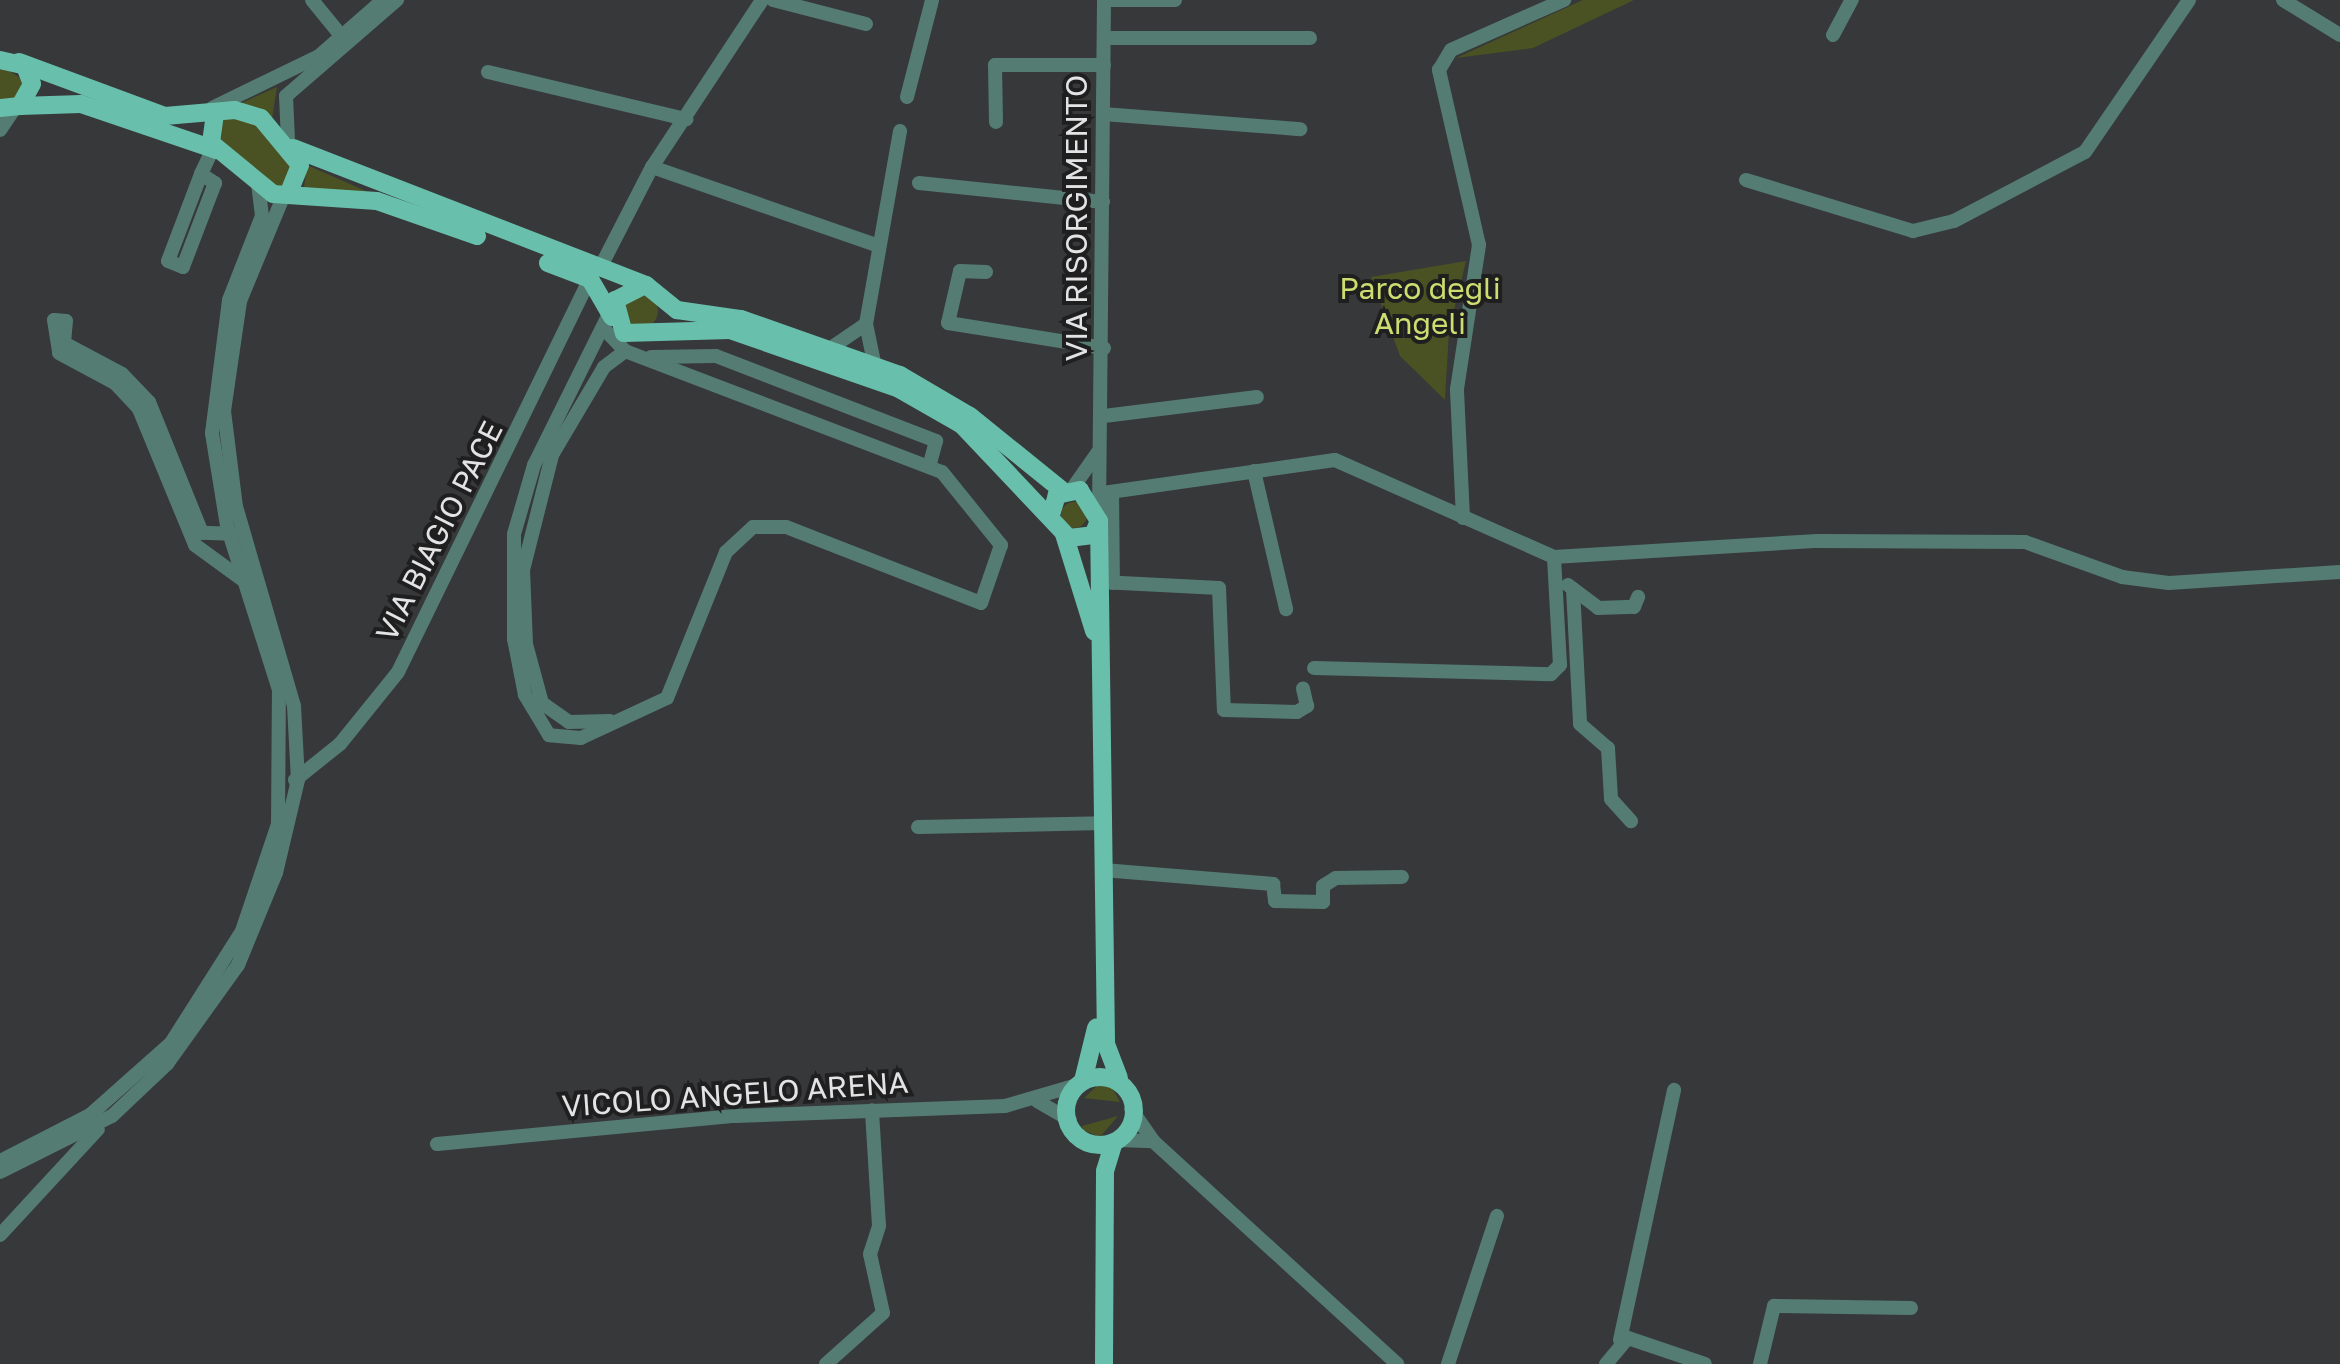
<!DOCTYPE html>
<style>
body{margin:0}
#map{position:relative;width:2340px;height:1364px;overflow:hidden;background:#37383a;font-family:"Golos Text",sans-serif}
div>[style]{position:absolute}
.green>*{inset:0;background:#4a5122}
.round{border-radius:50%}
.minor>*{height:14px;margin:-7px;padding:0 7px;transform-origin:7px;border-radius:7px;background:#547c72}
.major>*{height:18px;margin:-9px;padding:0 9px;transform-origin:9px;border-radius:9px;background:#68bfac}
.major>.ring{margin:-9px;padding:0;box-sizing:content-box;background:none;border:18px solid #68bfac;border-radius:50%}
span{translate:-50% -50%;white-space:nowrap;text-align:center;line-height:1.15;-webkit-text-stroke:8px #1f1f20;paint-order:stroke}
.street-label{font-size:30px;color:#e3e3e5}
.park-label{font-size:30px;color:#cedd70}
</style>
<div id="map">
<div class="green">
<i style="clip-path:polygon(1583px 0,1634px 0,1533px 48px,1456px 58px)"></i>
<i style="clip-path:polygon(0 65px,25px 81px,20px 98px,0 103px)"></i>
<i style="clip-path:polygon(277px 87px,272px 119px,239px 104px)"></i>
<i style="clip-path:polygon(242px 116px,278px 140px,294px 174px,280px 190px,217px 141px,222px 118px)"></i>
<i style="clip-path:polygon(307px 165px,375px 195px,304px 188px)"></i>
<i style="clip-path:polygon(1466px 261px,1449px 331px,1445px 400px,1400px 356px,1371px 277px)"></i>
<i class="round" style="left:624px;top:294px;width:34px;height:34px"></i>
<i class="round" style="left:1061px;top:502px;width:26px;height:26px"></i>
<i style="clip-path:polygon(1099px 1084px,1110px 1084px,1120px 1102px,1084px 1098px)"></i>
<i style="clip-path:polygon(1118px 1116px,1100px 1137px,1083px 1130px,1082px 1126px)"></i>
</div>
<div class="minor">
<i style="left:312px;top:0;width:49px;rotate:50.8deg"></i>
<i style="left:773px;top:0;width:96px;rotate:14.5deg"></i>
<i style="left:1104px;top:0;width:71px"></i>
<i style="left:2283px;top:0;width:67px;rotate:31.6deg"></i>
<i style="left:1833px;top:35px;width:40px;rotate:-62deg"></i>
<i style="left:1104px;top:38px;width:206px"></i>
<i style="left:488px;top:72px;width:204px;rotate:13.4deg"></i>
<i style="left:907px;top:97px;width:100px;rotate:-75.5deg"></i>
<i style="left:212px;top:108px;width:119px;rotate:-25.9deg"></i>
<i style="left:319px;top:56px;width:85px;rotate:-41.2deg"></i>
<i style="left:1103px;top:114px;width:198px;rotate:4.4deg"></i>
<i style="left:996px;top:122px;width:57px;rotate:-91deg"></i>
<i style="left:995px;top:65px;width:109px"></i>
<i style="left:0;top:130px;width:27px;rotate:-56deg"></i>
<i style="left:288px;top:140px;width:44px;rotate:-92.6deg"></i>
<i style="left:286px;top:96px;width:147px;rotate:-40.9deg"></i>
<i style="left:652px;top:167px;width:240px;rotate:19.2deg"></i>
<i style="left:201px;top:174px;width:17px;rotate:33deg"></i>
<i style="left:215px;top:183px;width:90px;rotate:110.9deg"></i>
<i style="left:183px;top:267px;width:16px;rotate:-158deg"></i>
<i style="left:168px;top:261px;width:93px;rotate:-69.2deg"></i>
<i style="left:201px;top:174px;width:29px;rotate:-65deg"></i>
<i style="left:1746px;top:180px;width:175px;rotate:17deg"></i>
<i style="left:1913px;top:231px;width:42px;rotate:-13.7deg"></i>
<i style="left:1954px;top:221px;width:148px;rotate:-27.8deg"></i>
<i style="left:2085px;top:152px;width:184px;rotate:-55.6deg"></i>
<i style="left:919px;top:183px;width:185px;rotate:5.9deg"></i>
<i style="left:600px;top:268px;width:114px;rotate:-62.8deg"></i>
<i style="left:652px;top:167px;width:200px;rotate:-56.6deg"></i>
<i style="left:986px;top:272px;width:26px;rotate:-178deg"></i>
<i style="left:960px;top:271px;width:53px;rotate:103deg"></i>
<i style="left:948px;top:323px;width:158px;rotate:9.1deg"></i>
<i style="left:604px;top:329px;width:30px;rotate:46deg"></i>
<i style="left:625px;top:351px;width:339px;rotate:20.9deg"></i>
<i style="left:942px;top:472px;width:94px;rotate:51.1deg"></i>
<i style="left:1001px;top:545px;width:61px;rotate:109deg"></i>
<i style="left:981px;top:603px;width:209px;rotate:-158.7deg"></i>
<i style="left:786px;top:527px;width:33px;rotate:180deg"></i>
<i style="left:753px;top:527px;width:37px;rotate:137deg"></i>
<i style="left:726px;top:552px;width:157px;rotate:112deg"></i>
<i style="left:667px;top:698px;width:95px;rotate:155.1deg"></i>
<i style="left:581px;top:738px;width:32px;rotate:-175deg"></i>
<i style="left:549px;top:735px;width:47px;rotate:-121deg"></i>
<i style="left:525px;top:695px;width:57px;rotate:-101.1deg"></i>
<i style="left:514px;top:639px;width:105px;rotate:-90deg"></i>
<i style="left:514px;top:534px;width:72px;rotate:-73.8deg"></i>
<i style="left:534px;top:465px;width:175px;rotate:-63.6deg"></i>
<i style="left:828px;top:350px;width:46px;rotate:-34.4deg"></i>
<i style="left:651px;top:357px;width:65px;rotate:-0.9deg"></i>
<i style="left:716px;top:356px;width:236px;rotate:21.1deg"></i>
<i style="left:936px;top:441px;width:24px;rotate:105deg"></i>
<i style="left:875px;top:367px;width:44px;rotate:-101.8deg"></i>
<i style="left:866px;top:324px;width:196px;rotate:-80deg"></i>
<i style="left:1104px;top:416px;width:154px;rotate:-7.1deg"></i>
<i style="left:1254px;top:471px;width:142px;rotate:76.9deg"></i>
<i style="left:1072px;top:489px;width:45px;rotate:-54.9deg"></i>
<i style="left:1112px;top:492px;width:91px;rotate:89.4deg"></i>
<i style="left:1103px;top:493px;width:234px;rotate:-8.1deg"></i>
<i style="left:1335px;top:460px;width:240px;rotate:23.9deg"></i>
<i style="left:1554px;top:557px;width:264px;rotate:-3.5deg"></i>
<i style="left:1818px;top:541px;width:207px;rotate:0.3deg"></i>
<i style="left:2025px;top:542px;width:103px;rotate:19.8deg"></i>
<i style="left:2122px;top:577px;width:47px;rotate:7.3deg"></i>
<i style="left:2169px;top:583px;width:171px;rotate:-3.7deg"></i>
<i style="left:1099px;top:513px;width:513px;rotate:-89.44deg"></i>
<i style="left:1463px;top:518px;width:129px;rotate:-92.7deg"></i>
<i style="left:1457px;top:389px;width:146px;rotate:-81.3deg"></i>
<i style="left:1479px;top:245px;width:180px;rotate:-102.9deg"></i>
<i style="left:1439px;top:70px;width:23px;rotate:-59deg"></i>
<i style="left:1451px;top:50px;width:124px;rotate:-23.9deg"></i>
<i style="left:238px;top:534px;width:36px;rotate:-178deg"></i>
<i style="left:202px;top:533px;width:141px;rotate:-112deg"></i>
<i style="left:149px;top:402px;width:39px;rotate:-134deg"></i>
<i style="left:122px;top:374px;width:66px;rotate:-151.9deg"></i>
<i style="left:64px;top:343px;width:22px;rotate:-85deg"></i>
<i style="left:66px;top:321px;width:12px;rotate:-175deg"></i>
<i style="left:54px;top:320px;width:33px;rotate:81deg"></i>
<i style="left:59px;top:353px;width:64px;rotate:28.2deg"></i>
<i style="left:115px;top:383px;width:35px;rotate:47deg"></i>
<i style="left:139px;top:409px;width:147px;rotate:67.6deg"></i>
<i style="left:195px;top:545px;width:59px;rotate:36.1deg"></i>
<i style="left:1102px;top:582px;width:117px;rotate:2.9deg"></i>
<i style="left:1219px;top:588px;width:122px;rotate:87.7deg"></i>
<i style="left:1224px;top:710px;width:73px;rotate:1.6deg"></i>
<i style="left:1297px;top:712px;width:12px;rotate:-31deg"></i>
<i style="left:1307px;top:706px;width:18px;rotate:-103deg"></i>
<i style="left:1568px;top:585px;width:38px;rotate:37deg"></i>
<i style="left:1598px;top:608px;width:36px;rotate:-2deg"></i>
<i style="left:1634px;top:607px;width:11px;rotate:-68deg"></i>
<i style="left:1573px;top:589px;width:135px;rotate:87deg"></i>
<i style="left:1580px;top:724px;width:37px;rotate:41deg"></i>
<i style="left:1608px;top:748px;width:51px;rotate:86.6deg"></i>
<i style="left:1611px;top:799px;width:30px;rotate:48deg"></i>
<i style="left:1314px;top:668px;width:237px;rotate:1.5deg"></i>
<i style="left:1551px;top:674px;width:13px;rotate:-45deg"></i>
<i style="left:1560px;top:665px;width:108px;rotate:-93.2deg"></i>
<i style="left:610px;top:721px;width:41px;rotate:178.6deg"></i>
<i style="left:569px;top:722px;width:33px;rotate:-145deg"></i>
<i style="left:542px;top:703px;width:61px;rotate:-105.2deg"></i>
<i style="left:526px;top:644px;width:74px;rotate:-92.3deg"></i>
<i style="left:523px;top:570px;width:119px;rotate:-75.8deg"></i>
<i style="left:552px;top:455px;width:102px;rotate:-59.4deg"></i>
<i style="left:604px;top:367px;width:26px;rotate:-37deg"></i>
<i style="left:295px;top:780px;width:58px;rotate:-38.7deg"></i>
<i style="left:340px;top:744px;width:92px;rotate:-51.1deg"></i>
<i style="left:398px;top:672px;width:437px;rotate:-64deg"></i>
<i style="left:918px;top:827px;width:185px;rotate:-1.2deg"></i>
<i style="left:1103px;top:870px;width:171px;rotate:4.7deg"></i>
<i style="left:1273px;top:884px;width:17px;rotate:83deg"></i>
<i style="left:1275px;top:901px;width:48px;rotate:1.2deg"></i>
<i style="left:1323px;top:902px;width:16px;rotate:-90deg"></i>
<i style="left:1323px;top:886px;width:15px;rotate:-32deg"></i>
<i style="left:1336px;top:878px;width:66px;rotate:-0.9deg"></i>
<i style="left:1037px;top:1101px;width:38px;rotate:30deg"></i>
<i style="left:1131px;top:1109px;width:39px;rotate:55deg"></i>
<i style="left:1153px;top:1141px;width:331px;rotate:42.4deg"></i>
<i style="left:1118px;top:1140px;width:35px;rotate:2deg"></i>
<i style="left:437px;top:1144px;width:299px;rotate:-5.4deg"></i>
<i style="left:735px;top:1116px;width:270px;rotate:-2.1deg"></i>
<i style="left:1005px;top:1106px;width:78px;rotate:-16.3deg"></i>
<i style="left:0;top:1161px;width:101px;rotate:-27.1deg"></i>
<i style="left:90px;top:1115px;width:108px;rotate:-41.6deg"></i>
<i style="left:171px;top:1043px;width:133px;rotate:-57.6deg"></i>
<i style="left:242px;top:931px;width:113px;rotate:-71.4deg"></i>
<i style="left:278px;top:824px;width:134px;rotate:-89.6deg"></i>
<i style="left:279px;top:690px;width:172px;rotate:-107.6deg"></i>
<i style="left:227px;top:526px;width:94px;rotate:-99.2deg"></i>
<i style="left:212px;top:433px;width:134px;rotate:-82.7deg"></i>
<i style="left:229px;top:300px;width:90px;rotate:-68.6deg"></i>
<i style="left:262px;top:216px;width:33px;rotate:-97deg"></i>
<i style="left:0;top:1172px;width:125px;rotate:-26.6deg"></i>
<i style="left:112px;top:1116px;width:76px;rotate:-43.4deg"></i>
<i style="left:167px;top:1064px;width:122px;rotate:-54.4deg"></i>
<i style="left:238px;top:965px;width:100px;rotate:-67.6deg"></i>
<i style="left:276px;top:873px;width:96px;rotate:-76.7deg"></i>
<i style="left:298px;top:780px;width:74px;rotate:-93.1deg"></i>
<i style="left:294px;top:706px;width:207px;rotate:-106.2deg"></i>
<i style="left:236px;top:507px;width:97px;rotate:-97.1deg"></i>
<i style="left:224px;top:411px;width:111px;rotate:-81.7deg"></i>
<i style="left:240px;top:301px;width:115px;rotate:-67.5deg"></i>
<i style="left:0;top:1235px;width:144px;rotate:-47.2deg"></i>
<i style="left:1620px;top:1340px;width:256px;rotate:-77.8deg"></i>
<i style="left:826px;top:1364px;width:76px;rotate:-41.8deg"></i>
<i style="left:883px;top:1313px;width:60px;rotate:-102.4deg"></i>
<i style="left:870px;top:1254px;width:29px;rotate:-72deg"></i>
<i style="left:879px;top:1226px;width:116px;rotate:-93.5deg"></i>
<i style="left:1448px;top:1364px;width:156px;rotate:-71.7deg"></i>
<i style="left:1606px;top:1364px;width:34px;rotate:-50deg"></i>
<i style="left:1628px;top:1338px;width:81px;rotate:18.7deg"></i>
<i style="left:1760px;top:1364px;width:60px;rotate:-76.4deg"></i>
<i style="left:1774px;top:1306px;width:137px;rotate:0.8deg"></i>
</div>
<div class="major">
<i style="left:0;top:60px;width:26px;rotate:13deg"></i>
<i style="left:25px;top:66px;width:19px;rotate:69deg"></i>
<i style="left:32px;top:84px;width:25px;rotate:119deg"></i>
<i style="left:20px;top:106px;width:20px;rotate:174deg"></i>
<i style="left:19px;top:62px;width:156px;rotate:20.3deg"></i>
<i style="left:165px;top:116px;width:70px;rotate:-4.9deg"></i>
<i style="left:235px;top:110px;width:27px;rotate:17deg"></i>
<i style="left:261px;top:118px;width:61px;rotate:50.3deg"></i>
<i style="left:300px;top:165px;width:32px;rotate:112deg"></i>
<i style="left:20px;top:106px;width:61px;rotate:-1.9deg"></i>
<i style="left:81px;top:104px;width:143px;rotate:18.8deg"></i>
<i style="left:215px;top:114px;width:29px;rotate:98deg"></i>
<i style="left:211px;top:143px;width:80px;rotate:39.4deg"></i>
<i style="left:273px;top:194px;width:104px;rotate:3.9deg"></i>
<i style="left:377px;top:201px;width:106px;rotate:19.3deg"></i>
<i style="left:293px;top:148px;width:379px;rotate:21.2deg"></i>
<i style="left:646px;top:285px;width:40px;rotate:39deg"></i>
<i style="left:677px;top:310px;width:65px;rotate:8deg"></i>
<i style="left:741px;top:319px;width:169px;rotate:19.4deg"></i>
<i style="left:900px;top:375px;width:81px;rotate:30.4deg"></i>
<i style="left:970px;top:416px;width:119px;rotate:38.9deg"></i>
<i style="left:548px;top:263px;width:45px;rotate:20.9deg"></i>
<i style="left:590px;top:279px;width:44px;rotate:59.9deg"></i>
<i style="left:645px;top:285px;width:34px;rotate:153deg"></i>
<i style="left:615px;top:300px;width:34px;rotate:75deg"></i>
<i style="left:624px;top:333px;width:106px;rotate:-1.6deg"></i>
<i style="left:730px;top:330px;width:179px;rotate:19.2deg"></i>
<i style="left:899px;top:389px;width:73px;rotate:29.7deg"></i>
<i style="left:962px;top:425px;width:156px;rotate:46.6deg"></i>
<i style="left:1069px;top:538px;width:24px;rotate:-7deg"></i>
<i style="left:1093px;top:535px;width:15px;rotate:-67deg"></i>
<i style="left:1099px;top:521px;width:36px;rotate:-122deg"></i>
<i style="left:1080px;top:490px;width:24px;rotate:168deg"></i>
<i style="left:1057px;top:495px;width:21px;rotate:107deg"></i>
<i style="left:1099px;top:521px;width:523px;rotate:89.23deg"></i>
<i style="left:1106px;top:1044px;width:36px;rotate:69deg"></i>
<i style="left:1064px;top:534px;width:102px;rotate:72.8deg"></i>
<i class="ring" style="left:1066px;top:1077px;width:50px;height:50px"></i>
<i style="left:1083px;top:1081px;width:55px;rotate:-76.2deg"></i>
<i style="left:1104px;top:1364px;width:193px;rotate:-89.7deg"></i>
<i style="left:1105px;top:1171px;width:30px;rotate:-73deg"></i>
</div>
<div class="street-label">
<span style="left:1076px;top:218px;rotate:-90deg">VIA RISORGIMENTO</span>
<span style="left:439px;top:531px;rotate:-63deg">VIA BIAGIO PACE</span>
<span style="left:735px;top:1094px;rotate:-4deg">VICOLO ANGELO ARENA</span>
</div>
<div class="park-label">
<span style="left:1420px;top:305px">Parco degli<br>Angeli</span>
</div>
</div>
